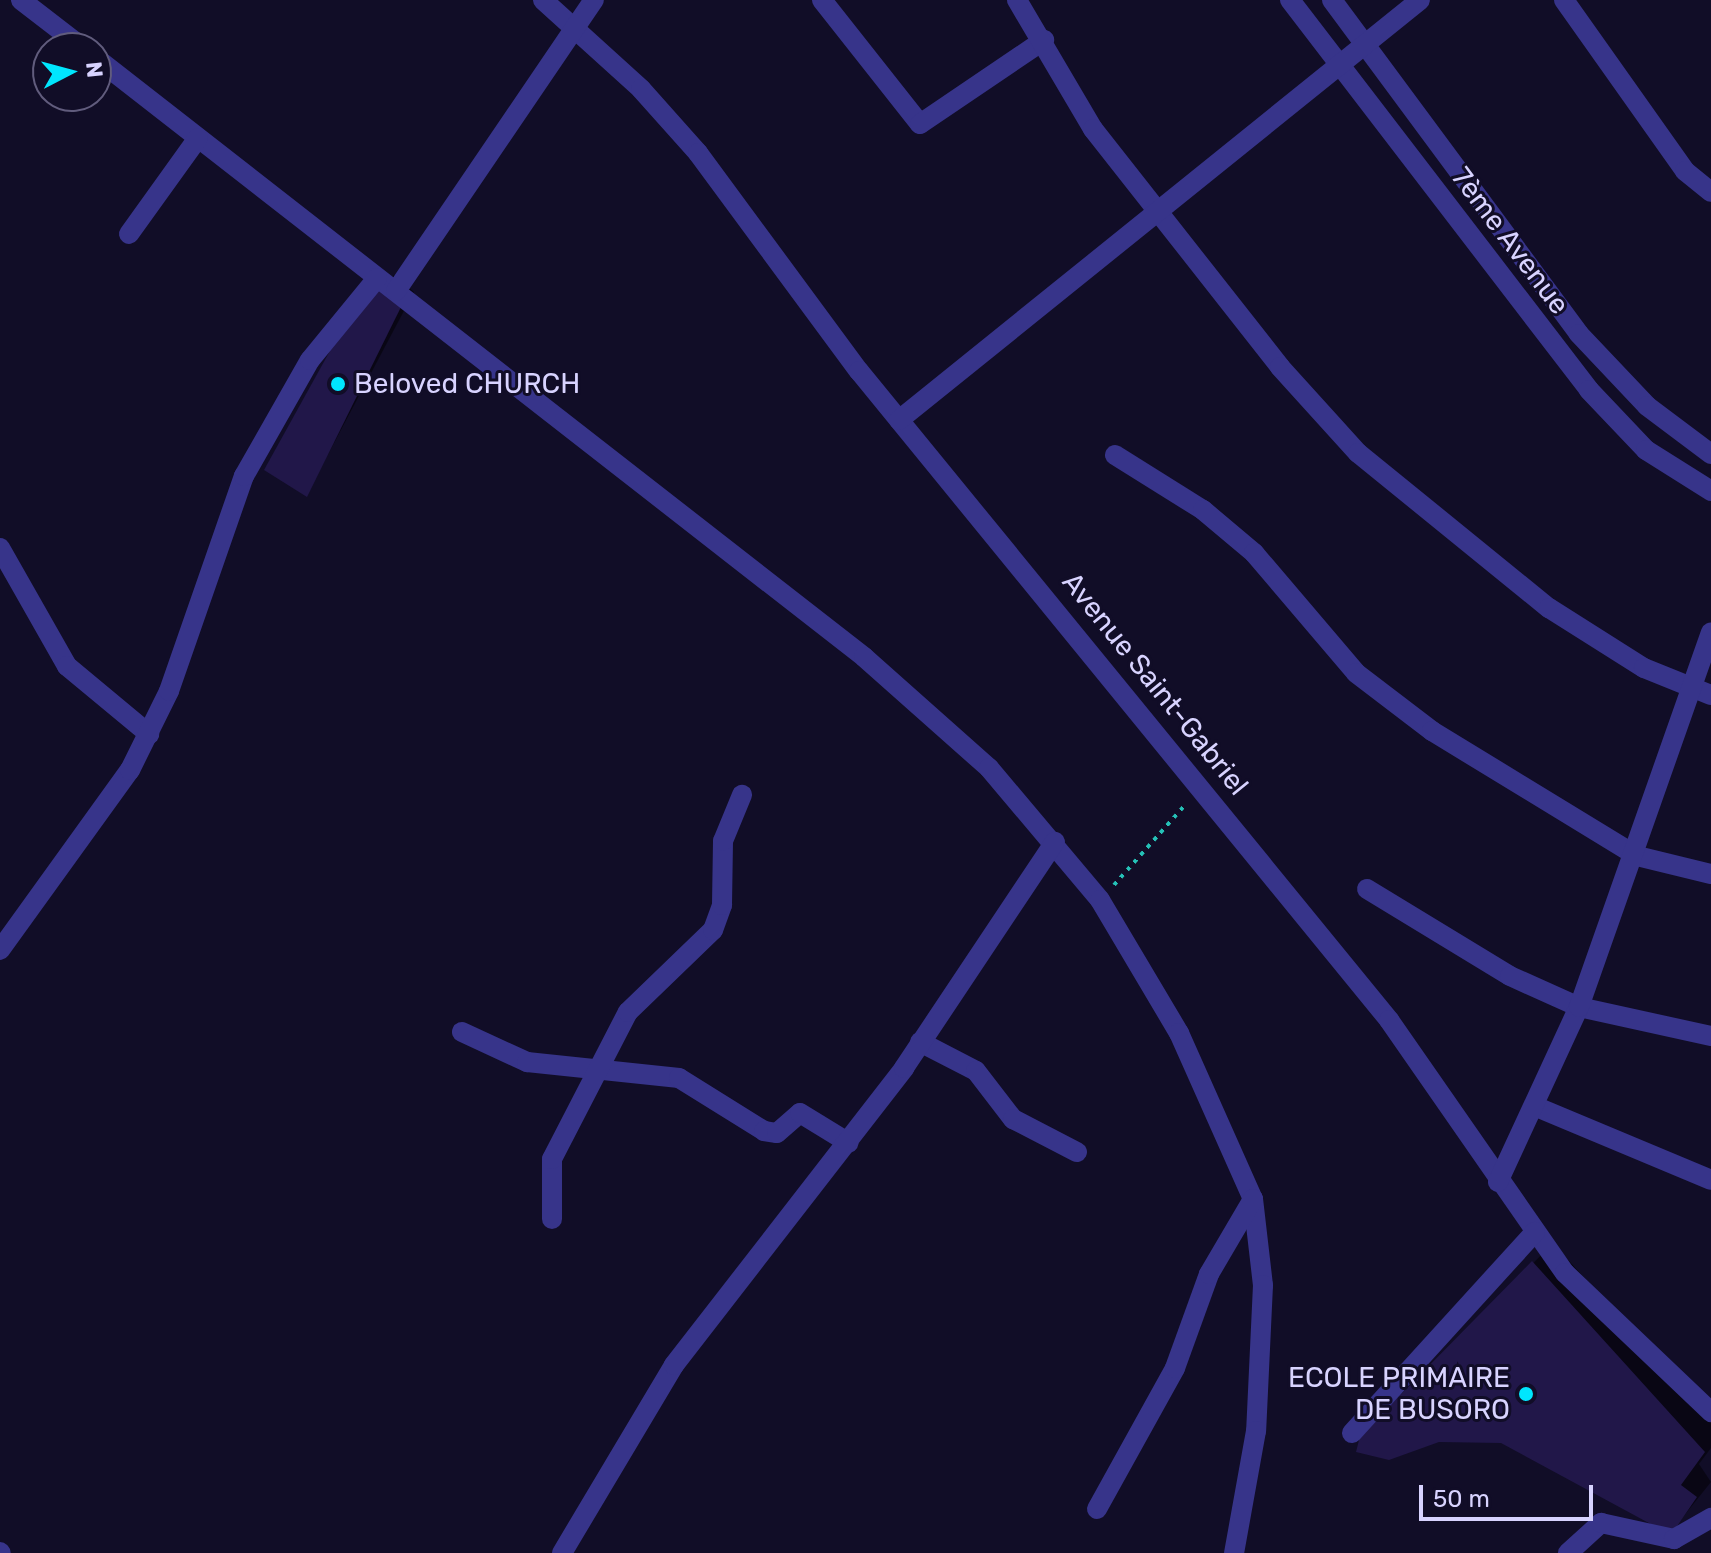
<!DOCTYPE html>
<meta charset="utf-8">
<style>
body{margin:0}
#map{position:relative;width:1711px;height:1553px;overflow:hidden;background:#110d27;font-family:Rubik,sans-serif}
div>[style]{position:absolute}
.shadow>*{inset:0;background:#0007}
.building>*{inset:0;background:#211749}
.path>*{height:4px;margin-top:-2px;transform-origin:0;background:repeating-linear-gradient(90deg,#25c1b7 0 4px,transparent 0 10px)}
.minor>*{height:20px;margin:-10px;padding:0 10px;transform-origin:10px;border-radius:10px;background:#37348a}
.dots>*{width:22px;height:22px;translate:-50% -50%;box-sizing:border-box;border:4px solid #110d27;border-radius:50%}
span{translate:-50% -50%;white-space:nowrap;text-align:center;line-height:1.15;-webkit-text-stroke:6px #110d27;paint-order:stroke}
.street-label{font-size:28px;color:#d8d3ff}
.poi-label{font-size:28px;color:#d8d3ff}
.left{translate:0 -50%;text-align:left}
.right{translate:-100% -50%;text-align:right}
.north{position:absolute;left:32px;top:32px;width:80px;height:80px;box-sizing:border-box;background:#110d27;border:2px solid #615c7d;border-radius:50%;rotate:84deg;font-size:22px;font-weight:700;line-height:32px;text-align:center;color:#d8d3ff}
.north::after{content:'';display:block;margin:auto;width:28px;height:36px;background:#00e6fe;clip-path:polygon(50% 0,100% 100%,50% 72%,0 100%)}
.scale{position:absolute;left:1419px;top:1485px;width:174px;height:36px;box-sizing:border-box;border:4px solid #d8d3ff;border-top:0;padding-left:10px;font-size:24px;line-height:28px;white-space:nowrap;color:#d8d3ff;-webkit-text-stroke:6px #110d27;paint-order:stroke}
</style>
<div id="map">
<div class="shadow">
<i style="clip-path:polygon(394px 275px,414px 292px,307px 494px,381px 288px)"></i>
<i style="clip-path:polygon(1553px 1243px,1711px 1418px,1711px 1448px,1699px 1464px,1711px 1482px,1671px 1532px,1502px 1441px,1362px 1437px)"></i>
</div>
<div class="building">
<i style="clip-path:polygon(379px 286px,402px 305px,307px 497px,264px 470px,331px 349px)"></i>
<i style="clip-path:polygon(1532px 1261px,1705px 1452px,1681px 1485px,1697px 1497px,1671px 1535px,1501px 1443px,1439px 1442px,1389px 1460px,1356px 1452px,1360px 1436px)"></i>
</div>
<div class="path">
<i style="left:1114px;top:885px;width:107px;rotate:-48.4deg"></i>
</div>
<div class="minor">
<i style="left:21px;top:0;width:78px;rotate:37.7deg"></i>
<i style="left:543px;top:0;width:132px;rotate:42.2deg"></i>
<i style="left:641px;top:89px;width:86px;rotate:48.3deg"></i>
<i style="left:698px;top:153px;width:271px;rotate:53.6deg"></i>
<i style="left:859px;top:371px;width:838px;rotate:50.76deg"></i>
<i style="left:1389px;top:1020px;width:308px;rotate:55.2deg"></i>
<i style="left:1565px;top:1273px;width:202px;rotate:43.6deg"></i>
<i style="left:822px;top:0;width:158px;rotate:51.7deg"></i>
<i style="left:920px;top:124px;width:150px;rotate:-34.1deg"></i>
<i style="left:1017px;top:0;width:150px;rotate:59.5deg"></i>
<i style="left:1093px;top:129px;width:303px;rotate:51.8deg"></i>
<i style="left:1280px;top:367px;width:116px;rotate:47.8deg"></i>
<i style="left:1358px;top:453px;width:246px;rotate:39.1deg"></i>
<i style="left:1549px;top:608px;width:112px;rotate:32.3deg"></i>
<i style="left:1644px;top:668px;width:72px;rotate:21.9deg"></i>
<i style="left:1290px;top:0;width:491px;rotate:52.5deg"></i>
<i style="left:1589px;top:390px;width:83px;rotate:46.5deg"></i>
<i style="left:1646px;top:450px;width:77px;rotate:32.2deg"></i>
<i style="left:1332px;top:0;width:415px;rotate:53.5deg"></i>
<i style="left:1579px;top:334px;width:99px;rotate:46.6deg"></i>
<i style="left:1647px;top:406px;width:80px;rotate:36.9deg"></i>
<i style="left:1564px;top:0;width:209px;rotate:54.7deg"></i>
<i style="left:1685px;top:171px;width:33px;rotate:39deg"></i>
<i style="left:96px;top:58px;width:974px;rotate:37.95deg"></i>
<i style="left:864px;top:657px;width:167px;rotate:41.6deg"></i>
<i style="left:989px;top:768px;width:172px;rotate:49.9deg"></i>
<i style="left:1100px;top:900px;width:155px;rotate:59.3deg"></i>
<i style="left:1179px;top:1033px;width:182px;rotate:66deg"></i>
<i style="left:1253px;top:1199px;width:87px;rotate:83.4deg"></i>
<i style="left:1263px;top:1285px;width:146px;rotate:92.7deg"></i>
<i style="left:1256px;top:1431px;width:124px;rotate:100.2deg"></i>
<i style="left:129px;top:234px;width:118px;rotate:-54.3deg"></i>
<i style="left:396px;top:291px;width:352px;rotate:-55.8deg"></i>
<i style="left:899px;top:420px;width:669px;rotate:-38.87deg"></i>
<i style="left:1115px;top:455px;width:104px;rotate:32deg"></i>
<i style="left:1203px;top:510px;width:67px;rotate:40.1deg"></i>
<i style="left:1254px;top:553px;width:157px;rotate:49.6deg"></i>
<i style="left:1356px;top:673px;width:96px;rotate:37.3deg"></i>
<i style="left:1432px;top:731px;width:240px;rotate:31.4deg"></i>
<i style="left:1637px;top:856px;width:76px;rotate:13.7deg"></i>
<i style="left:0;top:548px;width:136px;rotate:60.4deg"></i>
<i style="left:67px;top:666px;width:107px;rotate:39.7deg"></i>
<i style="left:1367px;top:889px;width:167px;rotate:31.3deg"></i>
<i style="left:1510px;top:976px;width:76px;rotate:24.2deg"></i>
<i style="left:1579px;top:1007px;width:135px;rotate:12.4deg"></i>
<i style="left:0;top:950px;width:222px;rotate:-54.2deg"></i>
<i style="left:130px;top:770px;width:88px;rotate:-63.7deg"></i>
<i style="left:169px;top:691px;width:228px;rotate:-70.8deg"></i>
<i style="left:244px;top:476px;width:133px;rotate:-60.4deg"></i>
<i style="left:310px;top:360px;width:106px;rotate:-50.7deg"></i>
<i style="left:462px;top:1032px;width:72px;rotate:24.8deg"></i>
<i style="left:527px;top:1062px;width:153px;rotate:6deg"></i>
<i style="left:679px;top:1078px;width:100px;rotate:31.9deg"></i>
<i style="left:764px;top:1131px;width:13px;rotate:9deg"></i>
<i style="left:777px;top:1133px;width:30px;rotate:-41deg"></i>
<i style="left:800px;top:1113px;width:57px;rotate:31.5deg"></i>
<i style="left:920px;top:1042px;width:63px;rotate:27.4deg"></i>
<i style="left:976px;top:1071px;width:61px;rotate:52.4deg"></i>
<i style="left:1013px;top:1119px;width:72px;rotate:27.3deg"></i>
<i style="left:1539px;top:1108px;width:186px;rotate:22.7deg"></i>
<i style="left:1498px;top:1182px;width:193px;rotate:-65.2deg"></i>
<i style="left:1579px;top:1007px;width:397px;rotate:-70.6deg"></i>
<i style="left:552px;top:1219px;width:60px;rotate:-90deg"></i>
<i style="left:552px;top:1159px;width:165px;rotate:-62.7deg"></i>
<i style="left:628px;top:1012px;width:118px;rotate:-44deg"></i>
<i style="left:713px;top:930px;width:27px;rotate:-70deg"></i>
<i style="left:722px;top:905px;width:64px;rotate:-89.1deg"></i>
<i style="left:723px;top:841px;width:50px;rotate:-67.6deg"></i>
<i style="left:1352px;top:1433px;width:272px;rotate:-47.7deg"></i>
<i style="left:1097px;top:1509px;width:161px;rotate:-61deg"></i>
<i style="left:1175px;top:1368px;width:100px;rotate:-70.1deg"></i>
<i style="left:1209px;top:1274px;width:87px;rotate:-59.6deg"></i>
<i style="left:0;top:1552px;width:1px;rotate:45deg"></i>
<i style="left:562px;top:1553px;width:219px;rotate:-59.2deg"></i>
<i style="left:674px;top:1365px;width:376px;rotate:-52.2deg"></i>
<i style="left:904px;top:1068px;width:272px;rotate:-56.3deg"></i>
<i style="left:1568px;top:1553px;width:45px;rotate:-42.3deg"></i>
<i style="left:1601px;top:1523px;width:75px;rotate:12.4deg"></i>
<i style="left:1674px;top:1539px;width:43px;rotate:-29.6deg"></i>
</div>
<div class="dots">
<i style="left:338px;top:384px;background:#00e6fe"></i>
<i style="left:1526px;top:1394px;background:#00e6fe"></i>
</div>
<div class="street-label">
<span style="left:1510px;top:241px;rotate:53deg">7ème Avenue</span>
<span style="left:1155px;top:684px;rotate:51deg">Avenue Saint-Gabriel</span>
</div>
<div class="poi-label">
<span class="left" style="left:354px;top:384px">Beloved CHURCH</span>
<span class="right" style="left:1510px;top:1394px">ECOLE PRIMAIRE<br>DE BUSORO</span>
</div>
<div class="north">N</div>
<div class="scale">50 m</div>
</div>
